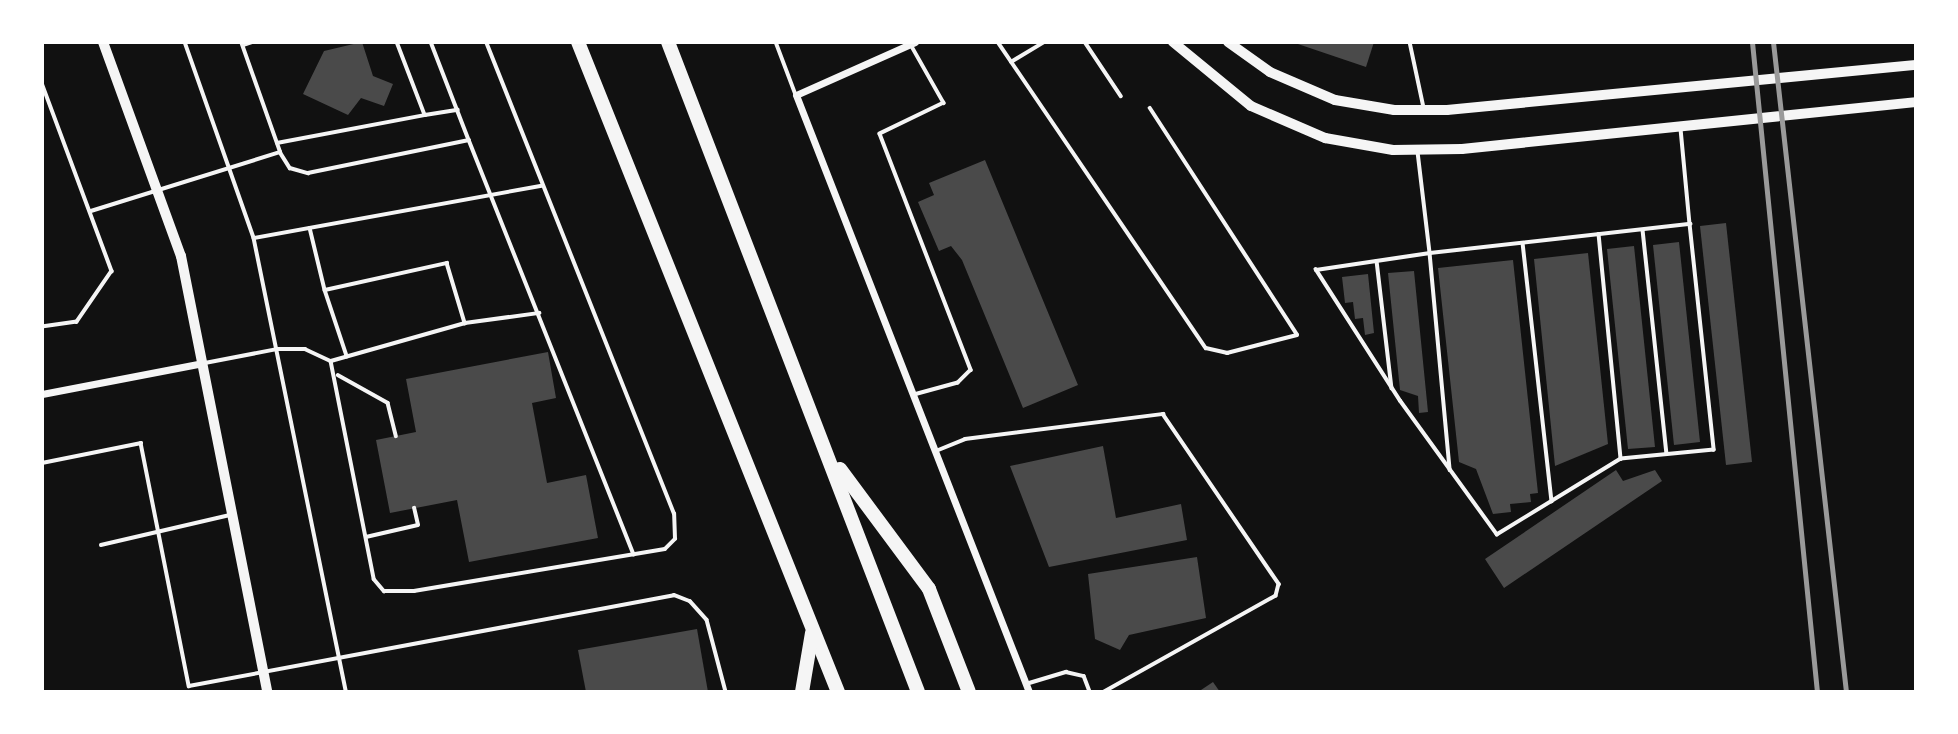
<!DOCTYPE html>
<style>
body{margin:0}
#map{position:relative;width:1958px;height:734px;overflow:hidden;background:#111;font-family:Poppins,sans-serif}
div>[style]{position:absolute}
.building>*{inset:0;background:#4a4a4a}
.service>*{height:3.5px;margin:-1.75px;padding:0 1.75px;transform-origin:1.75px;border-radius:1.75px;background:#f5f5f5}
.minor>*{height:7px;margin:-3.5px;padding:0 3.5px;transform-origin:3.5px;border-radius:3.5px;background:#f5f5f5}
.tertiary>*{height:10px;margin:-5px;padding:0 5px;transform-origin:5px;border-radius:5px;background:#f5f5f5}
.secondary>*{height:10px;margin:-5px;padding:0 5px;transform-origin:5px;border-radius:5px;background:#f5f5f5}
.motorway>*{height:14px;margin:-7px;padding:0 7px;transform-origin:7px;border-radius:7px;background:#f5f5f5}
.rail>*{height:5px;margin:-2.5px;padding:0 2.5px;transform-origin:2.5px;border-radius:2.5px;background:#9a9a9a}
span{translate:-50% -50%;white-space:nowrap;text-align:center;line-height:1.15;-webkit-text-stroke:7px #fff;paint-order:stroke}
.frame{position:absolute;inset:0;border:44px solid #fff;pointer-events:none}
</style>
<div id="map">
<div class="building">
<i style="clip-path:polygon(362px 42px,373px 76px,393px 84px,384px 106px,361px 98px,348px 115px,303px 94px,324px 51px)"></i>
<i style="clip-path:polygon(1292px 42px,1374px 42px,1366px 67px)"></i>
<i style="clip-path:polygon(985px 160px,1078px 385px,1023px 408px,962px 260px,951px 246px,939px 251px,918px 202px,934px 195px,929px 183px)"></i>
<i style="clip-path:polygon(1726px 223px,1752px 462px,1726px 465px,1700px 226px)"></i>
<i style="clip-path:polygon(1679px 242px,1700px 442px,1674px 445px,1653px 245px)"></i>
<i style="clip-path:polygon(1634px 246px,1655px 447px,1628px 449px,1607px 249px)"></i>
<i style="clip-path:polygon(1588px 253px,1608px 444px,1555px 466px,1534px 259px)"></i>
<i style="clip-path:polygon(1513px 260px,1538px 493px,1530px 494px,1531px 502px,1510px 504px,1511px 512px,1493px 514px,1476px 469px,1459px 462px,1438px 268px)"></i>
<i style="clip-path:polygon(1414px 271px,1428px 412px,1419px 413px,1418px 396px,1400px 390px,1388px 273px)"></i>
<i style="clip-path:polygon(1368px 274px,1374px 333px,1365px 335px,1363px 318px,1355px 319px,1353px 302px,1345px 303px,1342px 277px)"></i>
<i style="clip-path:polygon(548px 352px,556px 398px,532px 403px,547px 483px,586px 475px,598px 538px,469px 562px,457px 500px,390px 513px,376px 440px,416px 432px,406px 379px)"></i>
<i style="clip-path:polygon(1103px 446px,1116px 518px,1181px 504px,1187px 540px,1049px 567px,1010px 466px)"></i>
<i style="clip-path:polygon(1616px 470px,1623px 481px,1655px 470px,1662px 481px,1504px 588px,1485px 559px)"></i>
<i style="clip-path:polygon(1197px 557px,1206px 618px,1129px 635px,1120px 650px,1095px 639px,1088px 574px)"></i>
<i style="clip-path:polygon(697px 629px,708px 692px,586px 692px,578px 650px)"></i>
<i style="clip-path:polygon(1213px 682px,1220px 692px,1198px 692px)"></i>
</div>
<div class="service">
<i style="left:185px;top:42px;width:208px;rotate:70.6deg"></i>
<i style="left:254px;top:238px;width:463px;rotate:78.5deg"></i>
<i style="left:397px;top:42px;width:78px;rotate:69deg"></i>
<i style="left:425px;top:115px;width:33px;rotate:-9deg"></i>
<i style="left:431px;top:42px;width:105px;rotate:68.8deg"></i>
<i style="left:776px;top:42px;width:57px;rotate:69.3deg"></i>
<i style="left:998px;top:42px;width:370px;rotate:55.8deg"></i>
<i style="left:1206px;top:348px;width:22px;rotate:13deg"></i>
<i style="left:1227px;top:353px;width:72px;rotate:-14.4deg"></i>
<i style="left:1297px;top:335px;width:270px;rotate:-123deg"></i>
<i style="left:1085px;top:42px;width:65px;rotate:56.3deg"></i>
<i style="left:1410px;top:42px;width:67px;rotate:78deg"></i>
<i style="left:910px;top:43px;width:69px;rotate:60.5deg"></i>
<i style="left:944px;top:103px;width:71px;rotate:154.2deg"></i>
<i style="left:880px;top:134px;width:253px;rotate:68.9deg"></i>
<i style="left:971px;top:370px;width:18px;rotate:135deg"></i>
<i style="left:958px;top:383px;width:46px;rotate:164.7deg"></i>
<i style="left:243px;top:45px;width:9px;rotate:-18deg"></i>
<i style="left:1011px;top:62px;width:39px;rotate:-31deg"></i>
<i style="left:42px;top:83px;width:201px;rotate:69.6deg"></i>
<i style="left:112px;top:271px;width:62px;rotate:124.5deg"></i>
<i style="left:77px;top:322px;width:35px;rotate:172deg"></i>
<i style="left:1681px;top:129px;width:95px;rotate:84.6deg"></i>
<i style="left:277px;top:143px;width:151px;rotate:-10.7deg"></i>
<i style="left:280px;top:152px;width:19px;rotate:58deg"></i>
<i style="left:290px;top:168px;width:19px;rotate:16deg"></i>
<i style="left:308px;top:173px;width:164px;rotate:-11.6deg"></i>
<i style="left:469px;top:140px;width:446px;rotate:68.3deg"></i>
<i style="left:1418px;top:152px;width:102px;rotate:83.2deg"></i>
<i style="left:1430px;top:253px;width:262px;rotate:-6.4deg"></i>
<i style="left:1690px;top:224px;width:227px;rotate:83.9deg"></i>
<i style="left:1714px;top:450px;width:93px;rotate:174.5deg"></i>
<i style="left:1621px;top:459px;width:145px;rotate:148.5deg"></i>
<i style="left:1497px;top:535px;width:165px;rotate:-125.9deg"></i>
<i style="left:1400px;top:401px;width:156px;rotate:-122.7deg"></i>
<i style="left:1316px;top:270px;width:115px;rotate:-8.5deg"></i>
<i style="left:1430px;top:253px;width:218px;rotate:84.7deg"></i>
<i style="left:91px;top:211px;width:198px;rotate:-17.3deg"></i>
<i style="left:280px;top:152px;width:117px;rotate:-109.5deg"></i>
<i style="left:310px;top:228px;width:64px;rotate:76.4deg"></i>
<i style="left:325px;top:290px;width:125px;rotate:-12.5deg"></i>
<i style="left:447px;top:263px;width:63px;rotate:73.3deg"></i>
<i style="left:1643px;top:230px;width:225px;rotate:83.9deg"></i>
<i style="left:1599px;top:234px;width:226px;rotate:84.4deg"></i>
<i style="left:254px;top:238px;width:292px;rotate:-10.3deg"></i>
<i style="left:1523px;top:243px;width:260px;rotate:83.6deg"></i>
<i style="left:1377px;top:261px;width:128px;rotate:83.3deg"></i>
<i style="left:325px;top:290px;width:70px;rotate:71.6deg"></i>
<i style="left:331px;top:361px;width:139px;rotate:-15.8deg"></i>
<i style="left:465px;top:323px;width:75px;rotate:-7.7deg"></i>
<i style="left:205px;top:363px;width:74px;rotate:-10.9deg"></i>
<i style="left:278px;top:349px;width:27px"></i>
<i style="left:305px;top:349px;width:29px;rotate:25deg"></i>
<i style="left:331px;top:361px;width:222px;rotate:78.8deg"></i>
<i style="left:374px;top:579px;width:16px;rotate:50deg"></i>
<i style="left:384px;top:591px;width:30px"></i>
<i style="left:414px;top:591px;width:254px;rotate:-9.5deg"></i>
<i style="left:665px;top:549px;width:14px;rotate:-45deg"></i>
<i style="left:675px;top:539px;width:25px;rotate:-92deg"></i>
<i style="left:674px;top:514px;width:508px;rotate:-111.72deg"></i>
<i style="left:338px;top:375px;width:57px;rotate:29.2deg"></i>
<i style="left:388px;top:403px;width:34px;rotate:76deg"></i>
<i style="left:936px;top:451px;width:31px;rotate:-22deg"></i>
<i style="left:965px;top:439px;width:200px;rotate:-7.2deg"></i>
<i style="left:1163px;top:414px;width:206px;rotate:55.7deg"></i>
<i style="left:1279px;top:584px;width:12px;rotate:104deg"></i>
<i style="left:1276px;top:596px;width:197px;rotate:150.8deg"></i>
<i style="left:42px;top:463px;width:101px;rotate:-11.4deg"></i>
<i style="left:141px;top:443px;width:248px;rotate:78.8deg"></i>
<i style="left:189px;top:686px;width:493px;rotate:-10.6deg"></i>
<i style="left:674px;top:595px;width:17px;rotate:21deg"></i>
<i style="left:690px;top:601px;width:25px;rotate:48deg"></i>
<i style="left:707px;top:620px;width:74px;rotate:75.2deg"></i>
<i style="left:366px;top:537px;width:53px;rotate:-13deg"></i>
<i style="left:418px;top:525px;width:17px;rotate:-103deg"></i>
<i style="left:101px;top:545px;width:132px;rotate:-13.1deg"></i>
<i style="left:1026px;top:684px;width:42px;rotate:-16.7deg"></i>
<i style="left:1066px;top:672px;width:18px;rotate:13deg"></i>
<i style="left:1084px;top:676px;width:17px;rotate:69deg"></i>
</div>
<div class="minor">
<i style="left:915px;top:42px;width:130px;rotate:156deg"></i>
<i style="left:796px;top:95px;width:641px;rotate:68.68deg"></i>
<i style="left:42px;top:394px;width:164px;rotate:-10.9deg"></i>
</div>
<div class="tertiary">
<i style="left:103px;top:42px;width:228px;rotate:70deg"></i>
<i style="left:181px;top:256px;width:444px;rotate:78.8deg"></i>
</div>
<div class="secondary">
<i style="left:1173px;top:42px;width:101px;rotate:39.4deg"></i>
<i style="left:1251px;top:106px;width:81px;rotate:23.4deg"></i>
<i style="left:1325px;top:138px;width:69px;rotate:10deg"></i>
<i style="left:1393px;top:150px;width:69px;rotate:-0.8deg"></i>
<i style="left:1462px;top:149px;width:456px;rotate:-5.9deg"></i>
<i style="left:1228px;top:42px;width:52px;rotate:35.5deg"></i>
<i style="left:1270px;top:72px;width:71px;rotate:23.3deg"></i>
<i style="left:1335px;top:100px;width:60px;rotate:9.6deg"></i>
<i style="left:1394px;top:110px;width:53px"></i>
<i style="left:1447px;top:110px;width:471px;rotate:-5.5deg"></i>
</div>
<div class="motorway">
<i style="left:578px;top:42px;width:700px;rotate:68.2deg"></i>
<i style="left:668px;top:42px;width:696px;rotate:68.96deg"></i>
<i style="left:840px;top:469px;width:149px;rotate:53.4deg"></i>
<i style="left:929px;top:589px;width:110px;rotate:68.8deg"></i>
<i style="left:802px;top:692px;width:60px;rotate:-80.4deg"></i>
</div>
<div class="rail">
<i style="left:1752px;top:42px;width:653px;rotate:84.29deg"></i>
<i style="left:1773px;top:42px;width:654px;rotate:83.59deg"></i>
</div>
<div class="frame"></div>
</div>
